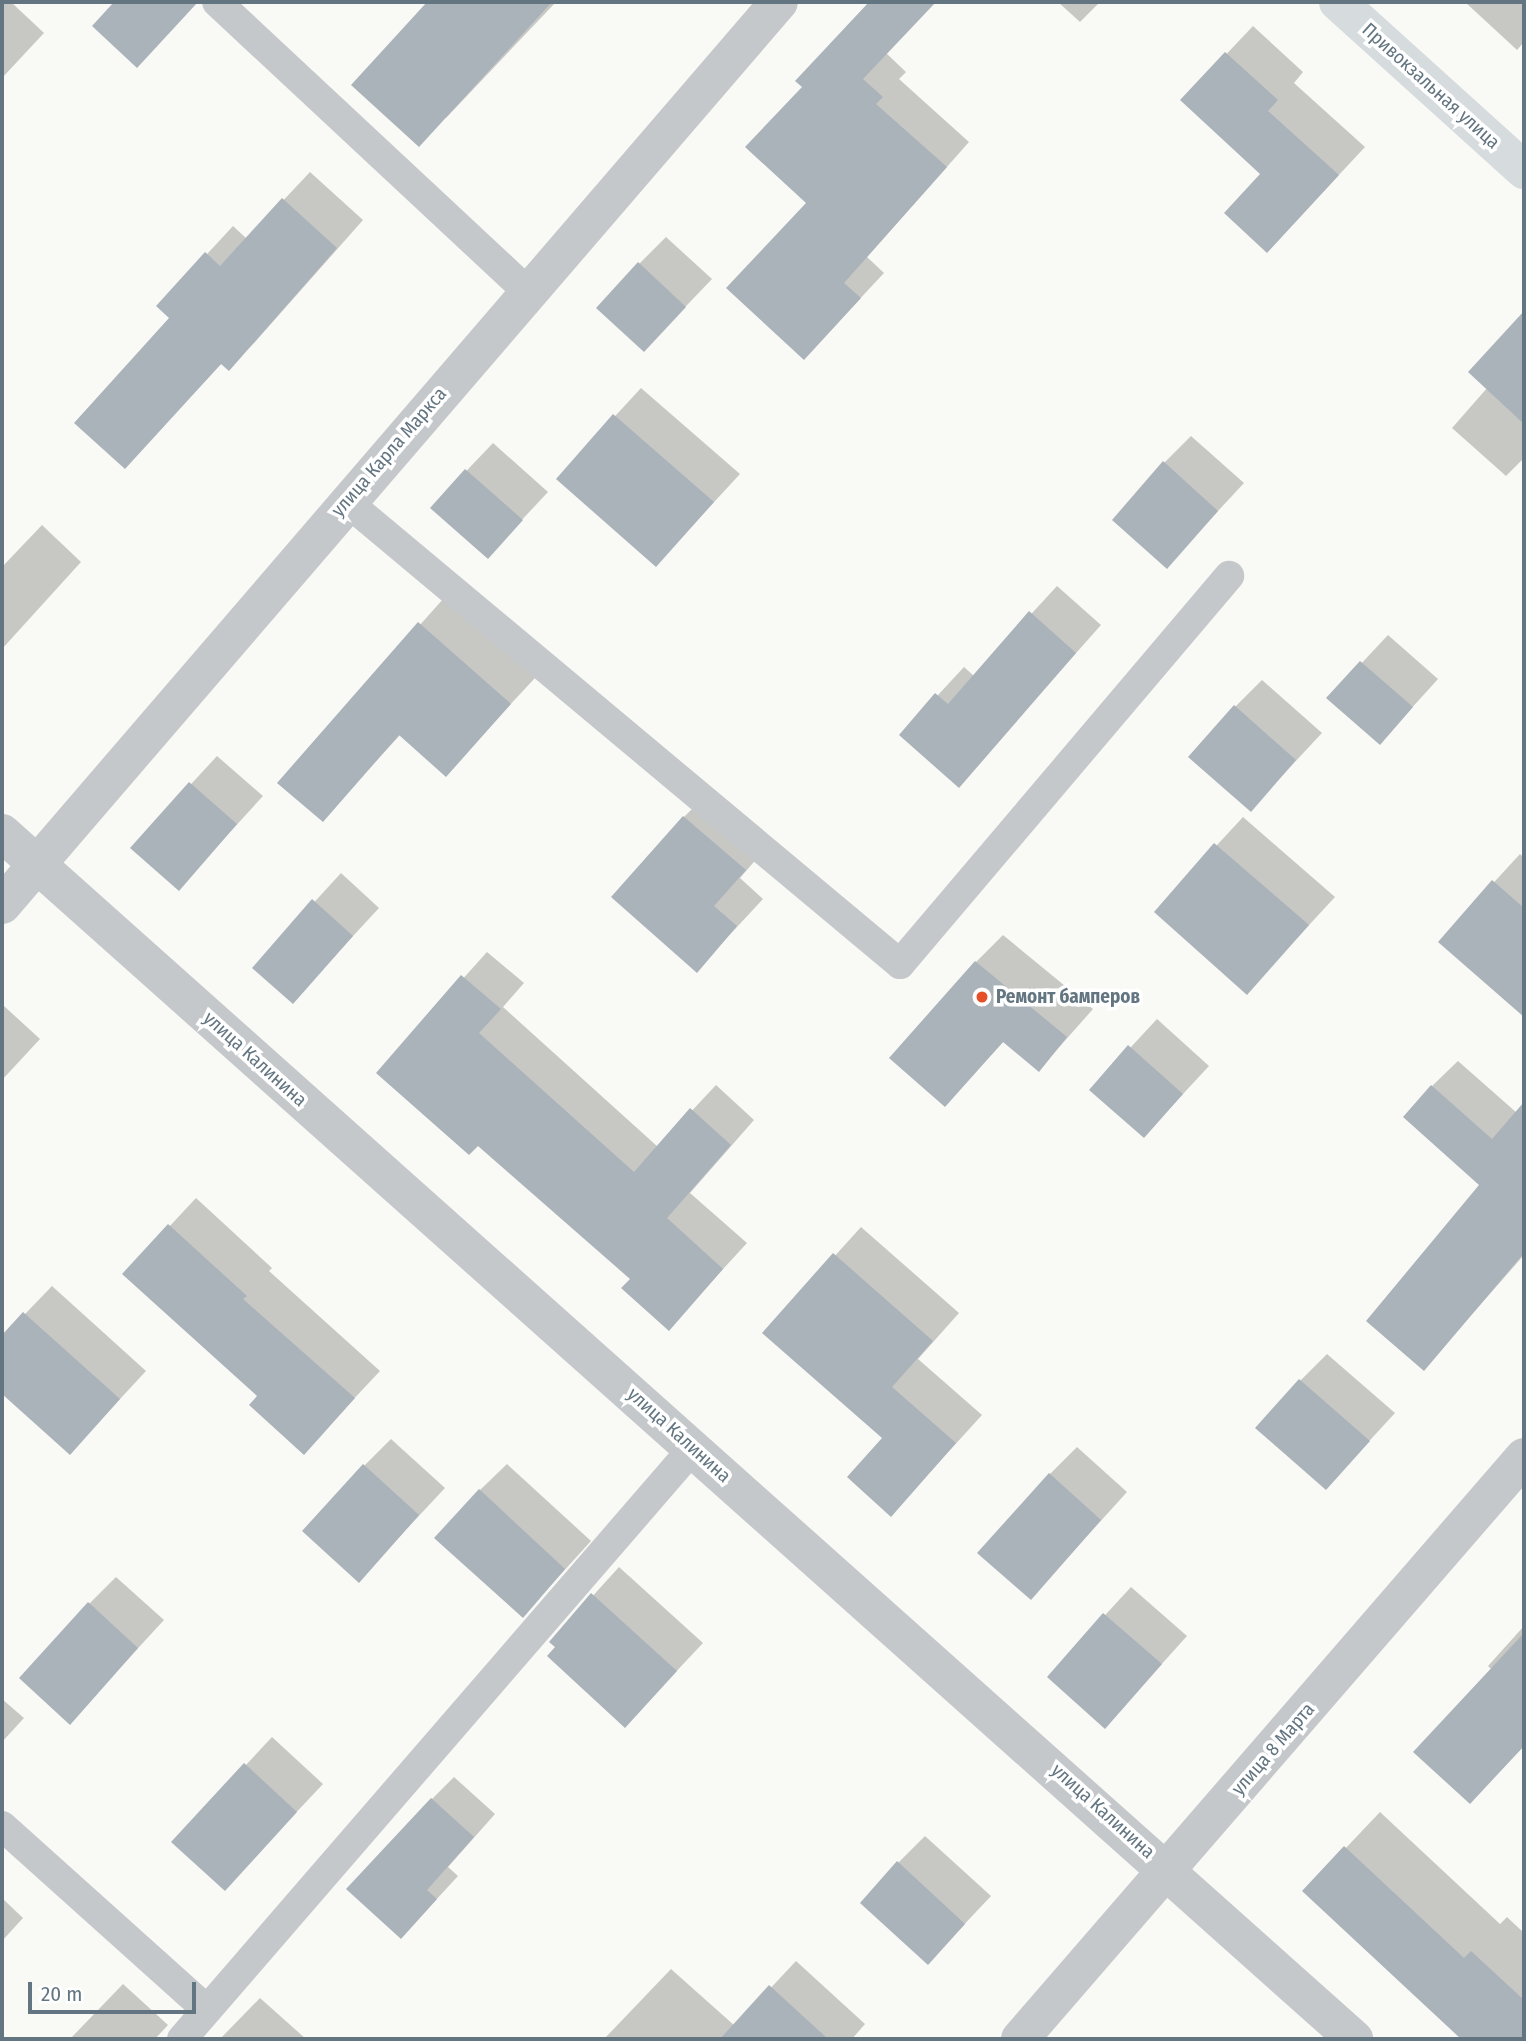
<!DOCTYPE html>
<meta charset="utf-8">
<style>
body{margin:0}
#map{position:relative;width:1526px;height:2041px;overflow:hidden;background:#f9f9f6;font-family:"Fira Sans Condensed",sans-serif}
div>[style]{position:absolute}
.shadow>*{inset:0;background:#0003}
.building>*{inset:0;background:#aab3b9}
.lane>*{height:30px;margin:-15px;padding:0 15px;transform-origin:15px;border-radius:15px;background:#c4c8cb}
.street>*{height:38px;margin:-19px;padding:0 19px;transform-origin:19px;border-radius:19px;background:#c4c8cb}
.secondary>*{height:38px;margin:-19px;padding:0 19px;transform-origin:19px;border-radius:19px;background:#d6dbde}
.dots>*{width:19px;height:19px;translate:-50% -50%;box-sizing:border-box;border:4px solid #fff;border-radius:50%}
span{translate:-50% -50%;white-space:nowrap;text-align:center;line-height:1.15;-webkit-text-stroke:7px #fff;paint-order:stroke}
.street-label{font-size:19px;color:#637581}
.poi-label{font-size:19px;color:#637581;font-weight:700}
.left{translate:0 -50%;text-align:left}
.frame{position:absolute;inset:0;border:4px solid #637581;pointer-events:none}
.scale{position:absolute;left:28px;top:1982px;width:168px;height:32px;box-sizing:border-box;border:4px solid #637581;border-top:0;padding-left:9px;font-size:21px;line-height:24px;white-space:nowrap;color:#637581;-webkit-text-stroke:5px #fff;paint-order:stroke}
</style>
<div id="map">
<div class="shadow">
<i style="clip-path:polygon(2px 2px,11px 2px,44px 33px,2px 78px)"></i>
<i style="clip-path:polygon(444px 2px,556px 2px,446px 118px,432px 14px)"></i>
<i style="clip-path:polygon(873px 2px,935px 2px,886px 53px,906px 72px,899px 79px,969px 142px,867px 257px,884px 273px,828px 333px,808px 203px,804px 87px,798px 81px)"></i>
<i style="clip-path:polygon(1058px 2px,1100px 2px,1080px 22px)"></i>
<i style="clip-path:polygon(1465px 2px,1524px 2px,1524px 42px,1517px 50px)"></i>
<i style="clip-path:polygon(1253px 26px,1303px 72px,1294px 83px,1365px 147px,1294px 223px,1263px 174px,1183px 100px)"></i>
<i style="clip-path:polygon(310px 172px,363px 220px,255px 342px,228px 369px,222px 363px,125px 467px,172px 318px,159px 306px,233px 226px,247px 239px)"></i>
<i style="clip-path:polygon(666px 237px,712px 279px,644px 350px,639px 264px)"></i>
<i style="clip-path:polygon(1524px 314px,1524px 458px,1506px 476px,1452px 428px,1488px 387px,1515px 323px)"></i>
<i style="clip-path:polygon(641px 388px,740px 474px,656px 565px,558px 478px)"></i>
<i style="clip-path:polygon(1191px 436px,1244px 483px,1167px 566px,1164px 463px)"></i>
<i style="clip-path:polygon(493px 443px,548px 492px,488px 556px,432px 507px)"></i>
<i style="clip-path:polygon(42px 525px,81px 562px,2px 649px,2px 567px)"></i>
<i style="clip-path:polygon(1057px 586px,1101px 625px,959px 785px,901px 735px,964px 667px,974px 676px)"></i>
<i style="clip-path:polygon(444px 598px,535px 678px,446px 774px,401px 734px,323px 819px,280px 782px)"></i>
<i style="clip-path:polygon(1388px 635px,1438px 679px,1380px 743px,1329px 698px)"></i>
<i style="clip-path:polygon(1262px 680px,1322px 733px,1251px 809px,1235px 707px)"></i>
<i style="clip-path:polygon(217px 756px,263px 796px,179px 888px,133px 847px)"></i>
<i style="clip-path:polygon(711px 790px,771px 842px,740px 878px,763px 899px,697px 970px,684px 817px)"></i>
<i style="clip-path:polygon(1243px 817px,1335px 897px,1247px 992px,1156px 911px)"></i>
<i style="clip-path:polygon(1520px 854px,1524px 858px,1524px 1015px,1440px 941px)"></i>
<i style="clip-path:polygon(341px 873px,379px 908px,293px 1001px,254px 968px)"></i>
<i style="clip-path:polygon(1003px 935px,1093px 1009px,1039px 1070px,1004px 1041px,945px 1105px,976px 962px)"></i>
<i style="clip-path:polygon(487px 952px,524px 983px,503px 1007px,658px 1147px,716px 1085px,754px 1120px,690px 1193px,747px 1243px,669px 1328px,632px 1279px,478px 1144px,378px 1073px)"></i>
<i style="clip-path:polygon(4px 1006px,40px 1039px,2px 1080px,2px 1009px)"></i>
<i style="clip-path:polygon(1157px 1019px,1209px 1066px,1144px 1136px,1091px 1090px)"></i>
<i style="clip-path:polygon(1458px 1061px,1517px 1113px,1524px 1105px,1524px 1255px,1424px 1369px,1482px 1185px,1432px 1086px)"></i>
<i style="clip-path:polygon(196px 1198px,272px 1268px,269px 1271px,380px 1371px,304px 1452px,259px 1396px,125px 1274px)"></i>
<i style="clip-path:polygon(861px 1227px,959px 1313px,918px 1359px,982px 1415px,891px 1515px,885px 1438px,765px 1333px)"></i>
<i style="clip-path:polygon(52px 1286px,146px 1371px,70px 1453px,2px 1391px,2px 1338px)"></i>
<i style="clip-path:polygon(1327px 1354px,1395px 1413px,1326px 1488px,1300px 1381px)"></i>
<i style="clip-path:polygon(391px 1439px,445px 1488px,359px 1580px,364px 1466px)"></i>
<i style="clip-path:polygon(1077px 1447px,1127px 1492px,1031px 1598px,1050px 1474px)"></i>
<i style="clip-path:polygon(507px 1464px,591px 1541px,523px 1616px,480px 1490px)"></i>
<i style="clip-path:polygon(619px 1567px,703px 1643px,625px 1726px,551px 1642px)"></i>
<i style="clip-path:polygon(116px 1577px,164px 1620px,70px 1722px,89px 1604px)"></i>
<i style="clip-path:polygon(1131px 1587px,1187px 1636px,1105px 1727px,1049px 1676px)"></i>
<i style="clip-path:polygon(1524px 1626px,1524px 1746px,1470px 1802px,1492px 1670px,1488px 1666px)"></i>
<i style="clip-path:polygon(2px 1699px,24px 1718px,2px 1742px)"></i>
<i style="clip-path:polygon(272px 1737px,323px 1784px,225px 1888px,174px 1842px)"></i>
<i style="clip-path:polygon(454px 1777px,495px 1814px,448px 1867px,458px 1876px,423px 1914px,432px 1799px)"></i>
<i style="clip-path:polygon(1380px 1812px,1500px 1924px,1507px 1917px,1524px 1933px,1524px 2039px,1462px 2039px,1305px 1891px)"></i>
<i style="clip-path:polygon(925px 1836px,991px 1896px,928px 1963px,898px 1863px)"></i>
<i style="clip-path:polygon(2px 1898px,23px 1918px,2px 1941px)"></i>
<i style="clip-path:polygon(796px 1961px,865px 2024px,852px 2039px,606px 2037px,671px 1969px,735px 2026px)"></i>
<i style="clip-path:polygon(123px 1984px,168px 2025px,155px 2039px,70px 2039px)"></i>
<i style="clip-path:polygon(260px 1998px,306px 2039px,220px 2039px)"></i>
</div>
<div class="building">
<i style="clip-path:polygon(114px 2px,198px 2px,137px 68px,92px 26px)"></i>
<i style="clip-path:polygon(427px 2px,552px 2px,419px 147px,351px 85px)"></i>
<i style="clip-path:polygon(869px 2px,936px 2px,863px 79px,883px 97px,876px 104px,947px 167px,844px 283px,861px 298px,804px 360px,726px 288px,806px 203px,745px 147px,802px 87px,795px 81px)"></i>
<i style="clip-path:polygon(1225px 52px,1278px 100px,1268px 111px,1339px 175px,1267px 253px,1224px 213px,1260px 174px,1180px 100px)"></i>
<i style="clip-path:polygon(282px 198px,337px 248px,229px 371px,221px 364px,125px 469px,74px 423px,169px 318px,156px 306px,205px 252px,220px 266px)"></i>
<i style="clip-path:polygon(638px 262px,686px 307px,644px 352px,596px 308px)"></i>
<i style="clip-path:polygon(1524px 311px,1524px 424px,1468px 372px)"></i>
<i style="clip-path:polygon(613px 414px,714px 502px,656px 567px,556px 479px)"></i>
<i style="clip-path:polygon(1163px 461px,1218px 511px,1167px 569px,1112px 520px)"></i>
<i style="clip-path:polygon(465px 469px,523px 520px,488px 559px,430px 508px)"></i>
<i style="clip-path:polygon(1029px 611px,1076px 653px,959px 788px,899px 735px,935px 693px,948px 704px)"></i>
<i style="clip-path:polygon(418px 622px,511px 704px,446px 777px,399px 735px,323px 822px,277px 783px)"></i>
<i style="clip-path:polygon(1360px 661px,1413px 707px,1380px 745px,1326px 698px)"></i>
<i style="clip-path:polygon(1234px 705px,1296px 760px,1251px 812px,1188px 757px)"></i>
<i style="clip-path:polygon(189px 782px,237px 824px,179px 891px,130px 848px)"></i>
<i style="clip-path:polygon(683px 816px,746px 870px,714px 906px,737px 926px,697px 973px,611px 897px)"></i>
<i style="clip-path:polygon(1214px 843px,1309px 925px,1247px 995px,1154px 912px)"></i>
<i style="clip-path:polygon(1492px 880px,1524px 908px,1524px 1017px,1438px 942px)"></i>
<i style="clip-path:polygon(312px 899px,353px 936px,293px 1004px,252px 968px)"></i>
<i style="clip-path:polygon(975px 961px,1067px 1037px,1039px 1072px,1003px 1042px,945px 1107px,889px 1058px)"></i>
<i style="clip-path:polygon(461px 975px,501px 1009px,479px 1033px,634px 1172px,690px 1108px,731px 1145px,667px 1218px,723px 1269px,669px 1331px,621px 1288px,630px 1279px,478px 1146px,469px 1155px,376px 1073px)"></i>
<i style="clip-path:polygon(1128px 1045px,1183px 1094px,1144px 1138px,1089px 1090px)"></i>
<i style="clip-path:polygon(1431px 1085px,1492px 1139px,1524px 1102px,1524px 1253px,1424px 1371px,1366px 1321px,1479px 1185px,1403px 1117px)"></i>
<i style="clip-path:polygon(168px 1224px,247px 1296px,243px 1299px,355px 1398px,304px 1455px,249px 1405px,257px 1396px,122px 1274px)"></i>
<i style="clip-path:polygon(833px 1253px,933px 1341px,892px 1387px,956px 1443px,891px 1517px,847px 1477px,882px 1438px,762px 1333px)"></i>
<i style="clip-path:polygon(23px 1312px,120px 1399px,70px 1455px,2px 1394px,2px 1335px)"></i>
<i style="clip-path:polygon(1299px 1379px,1370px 1441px,1326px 1490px,1255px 1428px)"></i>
<i style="clip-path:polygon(363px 1464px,419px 1515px,359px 1583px,302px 1531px)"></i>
<i style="clip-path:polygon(1049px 1473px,1101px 1520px,1031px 1600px,977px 1553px)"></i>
<i style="clip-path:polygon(479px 1489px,565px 1569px,523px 1618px,434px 1538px)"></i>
<i style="clip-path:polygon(591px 1593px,677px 1671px,625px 1728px,547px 1656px,555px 1647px,549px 1642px)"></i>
<i style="clip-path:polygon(88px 1602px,138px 1648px,70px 1725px,19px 1678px)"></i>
<i style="clip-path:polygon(1103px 1613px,1162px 1664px,1105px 1729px,1047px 1677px)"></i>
<i style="clip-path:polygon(1524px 1633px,1524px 1746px,1470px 1804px,1413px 1752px)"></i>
<i style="clip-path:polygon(244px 1763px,297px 1812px,225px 1891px,171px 1842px)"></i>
<i style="clip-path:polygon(431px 1798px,474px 1837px,427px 1890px,437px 1899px,401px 1939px,346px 1889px)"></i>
<i style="clip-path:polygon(1344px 1846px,1464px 1958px,1471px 1951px,1524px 2000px,1524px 2039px,1461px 2039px,1302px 1891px)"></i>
<i style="clip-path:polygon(897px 1861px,965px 1924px,928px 1965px,860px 1903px)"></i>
<i style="clip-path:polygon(769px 1985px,828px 2039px,720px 2039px)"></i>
</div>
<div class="lane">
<i style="left:217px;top:2px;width:425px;rotate:43deg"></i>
<i style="left:346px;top:501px;width:722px;rotate:39.89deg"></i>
<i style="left:900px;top:964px;width:509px;rotate:-49.7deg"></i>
<i style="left:2px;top:1826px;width:275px;rotate:41.9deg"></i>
<i style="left:182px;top:2039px;width:783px;rotate:-49.14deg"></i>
</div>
<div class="street">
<i style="left:2px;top:833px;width:1812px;rotate:41.73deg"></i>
<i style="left:2px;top:905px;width:1191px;rotate:-49.29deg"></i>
<i style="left:1020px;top:2039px;width:770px;rotate:-49.11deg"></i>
</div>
<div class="secondary">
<i style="left:1338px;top:2px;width:251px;rotate:42.1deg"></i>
</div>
<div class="dots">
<i style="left:982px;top:997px;background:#e55029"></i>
</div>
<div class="street-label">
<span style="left:1431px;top:86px;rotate:42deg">Привокзальная улица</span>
<span style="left:389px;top:452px;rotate:-49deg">улица Карла Маркса</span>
<span style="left:255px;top:1059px;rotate:42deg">улица Калинина</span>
<span style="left:679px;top:1435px;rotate:42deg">улица Калинина</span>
<span style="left:1273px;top:1749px;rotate:-49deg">улица 8 Марта</span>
<span style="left:1103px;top:1811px;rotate:42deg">улица Калинина</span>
</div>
<div class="poi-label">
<span class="left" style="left:996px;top:997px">Ремонт бамперов</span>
</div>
<div class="frame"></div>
<div class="scale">20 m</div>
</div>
